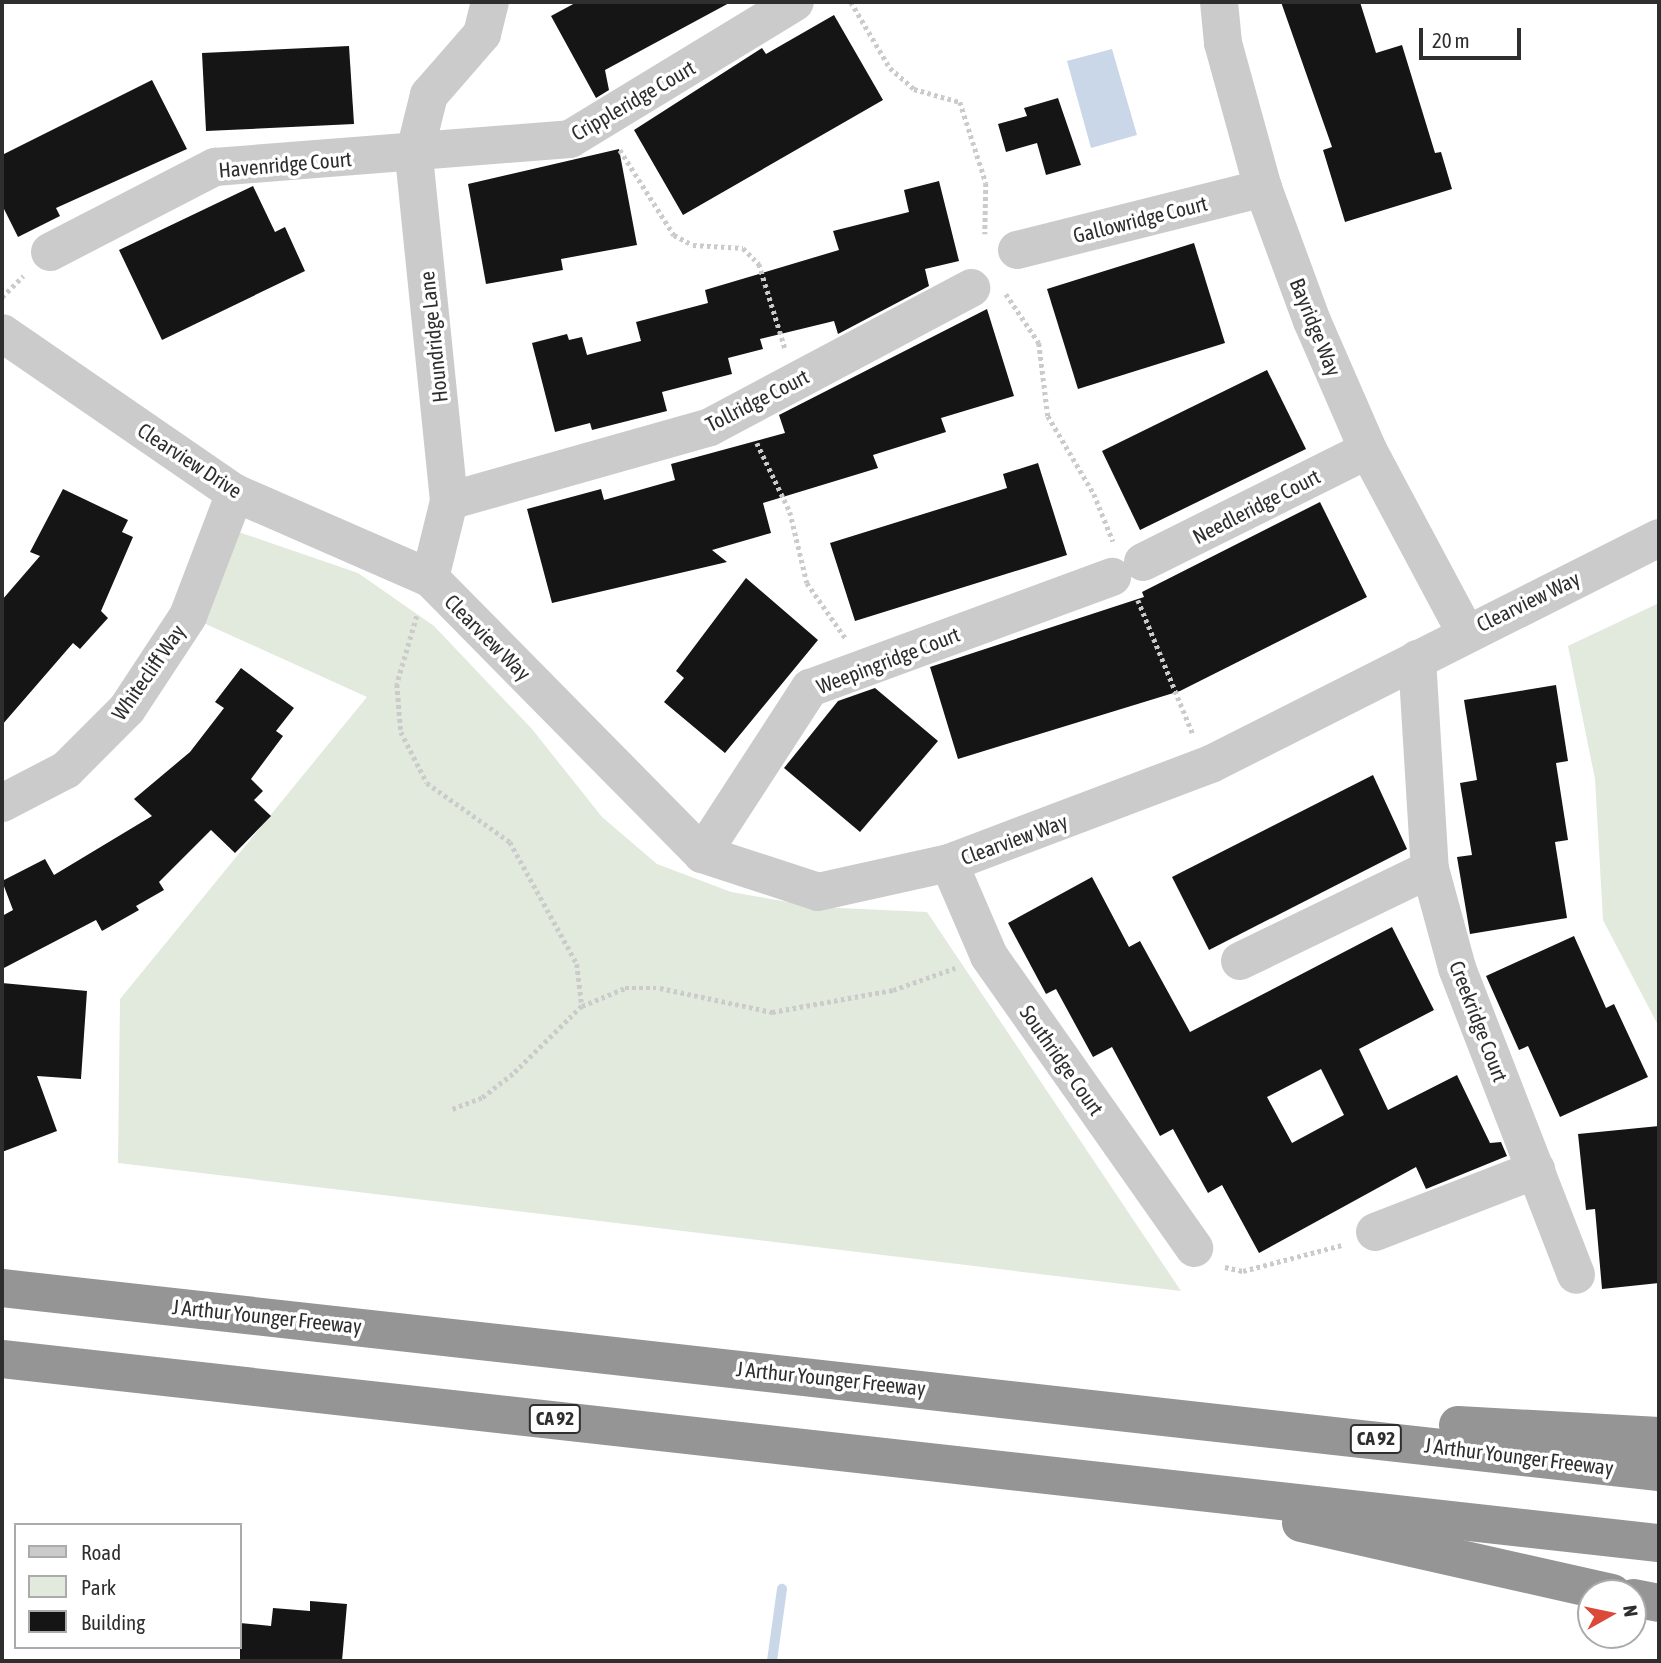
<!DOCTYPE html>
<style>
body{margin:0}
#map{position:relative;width:1661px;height:1663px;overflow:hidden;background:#fff;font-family:"Asap Condensed",sans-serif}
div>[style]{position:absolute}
.green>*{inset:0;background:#e1eadc}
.water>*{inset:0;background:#c9d7e9}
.stream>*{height:10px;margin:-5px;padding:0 5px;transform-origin:5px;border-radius:5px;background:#c9d7e9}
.building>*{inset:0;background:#151515}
.path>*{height:4.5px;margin-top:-2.25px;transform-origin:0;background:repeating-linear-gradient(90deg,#cbcbcb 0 3.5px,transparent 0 7px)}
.minor>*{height:38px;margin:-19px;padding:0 19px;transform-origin:19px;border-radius:19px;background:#cbcbcb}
.highway>*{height:38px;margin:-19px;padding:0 19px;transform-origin:19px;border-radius:19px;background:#959595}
span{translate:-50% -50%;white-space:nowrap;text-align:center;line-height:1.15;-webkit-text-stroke:7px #fff;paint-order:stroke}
.shield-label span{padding:2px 5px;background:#fff;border:2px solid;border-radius:5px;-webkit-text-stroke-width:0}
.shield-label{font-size:19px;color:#2e2e2e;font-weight:700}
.street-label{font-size:21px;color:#2e2e2e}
.frame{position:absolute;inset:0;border:4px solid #2e2e2e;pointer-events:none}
.legend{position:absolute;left:14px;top:1523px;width:228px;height:126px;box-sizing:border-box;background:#fff;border:2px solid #ababab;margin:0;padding:9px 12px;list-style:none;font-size:21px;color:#2e2e2e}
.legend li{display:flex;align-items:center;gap:14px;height:35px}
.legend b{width:35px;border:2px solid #ababab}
.north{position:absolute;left:1577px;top:1579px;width:70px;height:70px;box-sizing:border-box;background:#fff;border:2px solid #ababab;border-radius:50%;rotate:81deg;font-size:19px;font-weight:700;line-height:28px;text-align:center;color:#2e2e2e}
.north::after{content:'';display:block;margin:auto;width:24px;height:32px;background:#db4a39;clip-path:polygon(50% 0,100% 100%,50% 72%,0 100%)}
.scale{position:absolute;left:1419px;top:28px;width:102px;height:32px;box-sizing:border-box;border:4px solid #2e2e2e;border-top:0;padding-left:9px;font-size:21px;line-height:24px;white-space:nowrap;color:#2e2e2e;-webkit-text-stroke:5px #fff;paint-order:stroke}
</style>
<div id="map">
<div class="green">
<i style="clip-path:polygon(224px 527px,358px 573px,434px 626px,532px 729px,602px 817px,657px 864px,731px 892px,817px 907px,927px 912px,1181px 1291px,118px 1163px,120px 999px,367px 697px,188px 616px)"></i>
<i style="clip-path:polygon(1659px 603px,1659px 1027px,1603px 920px,1595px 779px,1568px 646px)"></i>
</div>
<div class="water">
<i style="clip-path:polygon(1112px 49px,1137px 135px,1091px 148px,1067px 61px)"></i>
</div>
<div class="stream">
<i style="left:772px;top:1661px;width:73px;rotate:-82.1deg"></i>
</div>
<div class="building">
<i style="clip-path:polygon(577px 2px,731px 2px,605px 70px,609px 90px,596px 98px,551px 16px)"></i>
<i style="clip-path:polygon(1281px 2px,1360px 2px,1376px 53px,1402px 45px,1435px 153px,1441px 152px,1452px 189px,1345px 222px,1323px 150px,1332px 147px)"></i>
<i style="clip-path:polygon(834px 15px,883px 100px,683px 215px,634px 130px,762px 48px,766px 54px)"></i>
<i style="clip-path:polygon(349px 46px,354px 124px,206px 131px,202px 53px)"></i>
<i style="clip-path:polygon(152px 80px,187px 149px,56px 208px,60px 216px,18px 237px,2px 205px,2px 155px)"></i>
<i style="clip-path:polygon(1058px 98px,1081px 165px,1046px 175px,1037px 143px,1006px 152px,998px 124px,1027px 116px,1024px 108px)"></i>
<i style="clip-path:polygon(619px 149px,637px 245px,561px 259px,563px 270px,486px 284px,468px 184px)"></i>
<i style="clip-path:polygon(939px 181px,959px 261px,925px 269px,929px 286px,838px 334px,834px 321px,760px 339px,763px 349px,728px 358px,732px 374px,662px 392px,667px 411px,592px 430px,590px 423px,555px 432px,532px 343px,567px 334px,569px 340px,582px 337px,587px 355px,641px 341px,636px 322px,708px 303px,705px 290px,839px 250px,833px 231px,909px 212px,904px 190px)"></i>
<i style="clip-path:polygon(253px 186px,275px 232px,285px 227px,305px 271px,162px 340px,119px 250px)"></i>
<i style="clip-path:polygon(1194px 243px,1225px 343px,1078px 389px,1047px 289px)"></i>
<i style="clip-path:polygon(987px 309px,1014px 396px,941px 418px,946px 432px,873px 455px,878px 468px,763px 503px,771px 533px,712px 550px,727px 562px,552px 603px,527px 509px,601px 489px,604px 500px,675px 480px,671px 464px,785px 433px,779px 415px)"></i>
<i style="clip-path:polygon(1267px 370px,1306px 449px,1140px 530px,1102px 451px)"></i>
<i style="clip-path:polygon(1038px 463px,1067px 555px,855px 621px,830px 543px,1007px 488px,1003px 474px)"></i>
<i style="clip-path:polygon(63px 489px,128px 520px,122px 532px,133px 537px,101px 611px,108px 618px,80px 649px,73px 643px,2px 725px,2px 600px,40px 556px,30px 552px)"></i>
<i style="clip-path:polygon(1320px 502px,1367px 597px,1180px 691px,958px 759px,930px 667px,1144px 597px,1142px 592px)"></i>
<i style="clip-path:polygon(746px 578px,818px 640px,725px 753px,664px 702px,684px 678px,676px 671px)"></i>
<i style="clip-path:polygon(241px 668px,294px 708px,276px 731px,283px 736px,251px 779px,263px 791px,254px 800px,271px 816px,235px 853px,211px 830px,159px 882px,164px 890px,136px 906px,139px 910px,102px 931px,96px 920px,2px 969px,2px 916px,13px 910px,2px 881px,45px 859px,54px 875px,152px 816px,134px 799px,190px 752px,224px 708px,215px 702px)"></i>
<i style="clip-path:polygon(1556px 685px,1568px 761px,1556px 763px,1568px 840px,1555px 842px,1567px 918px,1470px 934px,1457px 857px,1472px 855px,1460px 783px,1477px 780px,1464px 700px)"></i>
<i style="clip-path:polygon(875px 688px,938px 741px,860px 832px,784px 768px,838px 701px)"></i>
<i style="clip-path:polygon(1373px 775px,1407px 849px,1209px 950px,1172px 877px)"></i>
<i style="clip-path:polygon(evenodd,1092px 877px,1129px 947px,1140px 941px,1190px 1032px,1392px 927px,1434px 1010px,1359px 1049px,1388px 1110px,1457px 1075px,1490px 1143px,1501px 1142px,1507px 1156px,1426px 1189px,1416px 1167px,1259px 1253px,1222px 1185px,1208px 1193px,1173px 1129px,1160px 1136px,1112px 1047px,1093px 1057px,1056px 989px,1046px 994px,1008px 923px,1092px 877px,1321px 1069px,1344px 1115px,1292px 1143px,1267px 1097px,1321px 1069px)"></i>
<i style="clip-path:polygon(1574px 936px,1606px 1008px,1614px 1004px,1648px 1077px,1560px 1117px,1528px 1046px,1519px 1050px,1486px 976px)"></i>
<i style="clip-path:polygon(2px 983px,87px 991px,81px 1079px,37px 1076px,57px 1131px,2px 1152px)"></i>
<i style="clip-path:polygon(1659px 1126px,1659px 1283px,1602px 1289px,1595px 1209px,1586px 1210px,1578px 1134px)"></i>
<i style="clip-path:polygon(310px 1601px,347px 1604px,342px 1661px,240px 1661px,240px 1623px,271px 1626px,273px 1608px,310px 1611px)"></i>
</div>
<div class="path">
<i style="left:851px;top:2px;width:77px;rotate:59.4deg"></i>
<i style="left:890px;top:68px;width:32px;rotate:41deg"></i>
<i style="left:914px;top:89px;width:48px;rotate:15.8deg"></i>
<i style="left:960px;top:102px;width:85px;rotate:72.2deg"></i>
<i style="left:986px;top:183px;width:51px;rotate:91.1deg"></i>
<i style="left:620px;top:150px;width:101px;rotate:57.6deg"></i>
<i style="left:674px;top:235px;width:21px;rotate:28deg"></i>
<i style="left:693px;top:245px;width:50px;rotate:3.4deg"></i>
<i style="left:743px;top:248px;width:23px;rotate:45deg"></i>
<i style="left:759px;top:264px;width:88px;rotate:72.8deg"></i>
<i style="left:1006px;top:294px;width:59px;rotate:56deg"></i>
<i style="left:1039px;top:343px;width:74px;rotate:83deg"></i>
<i style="left:1048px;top:416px;width:91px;rotate:59.5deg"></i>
<i style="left:1094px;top:494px;width:51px;rotate:68deg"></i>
<i style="left:2px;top:297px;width:30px;rotate:-45deg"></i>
<i style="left:757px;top:443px;width:76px;rotate:64.4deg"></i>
<i style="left:790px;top:512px;width:73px;rotate:76.5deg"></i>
<i style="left:807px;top:583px;width:68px;rotate:55.1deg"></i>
<i style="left:1138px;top:600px;width:145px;rotate:67.7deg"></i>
<i style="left:417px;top:616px;width:71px;rotate:106.4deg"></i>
<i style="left:397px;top:684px;width:48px;rotate:85.2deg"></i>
<i style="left:401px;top:732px;width:57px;rotate:63deg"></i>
<i style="left:427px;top:783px;width:102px;rotate:35.4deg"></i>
<i style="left:510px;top:842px;width:139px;rotate:61.2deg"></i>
<i style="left:577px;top:964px;width:42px;rotate:83.2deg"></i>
<i style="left:582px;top:1006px;width:97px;rotate:135.4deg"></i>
<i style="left:513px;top:1074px;width:39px;rotate:142deg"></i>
<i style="left:482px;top:1098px;width:33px;rotate:159deg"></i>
<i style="left:582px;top:1006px;width:47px;rotate:-22.7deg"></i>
<i style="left:625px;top:988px;width:35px"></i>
<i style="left:660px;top:988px;width:115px;rotate:12.1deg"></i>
<i style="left:772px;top:1012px;width:123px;rotate:-10.3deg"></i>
<i style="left:893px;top:990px;width:66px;rotate:-19.5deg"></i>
<i style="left:1225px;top:1267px;width:18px;rotate:13deg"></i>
<i style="left:1243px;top:1271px;width:102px;rotate:-14.7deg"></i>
</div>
<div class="minor">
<i style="left:1219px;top:2px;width:41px;rotate:84.4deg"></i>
<i style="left:1223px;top:43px;width:150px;rotate:74.6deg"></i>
<i style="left:1263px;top:188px;width:142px;rotate:69.8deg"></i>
<i style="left:1312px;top:321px;width:141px;rotate:66.5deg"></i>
<i style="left:1368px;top:450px;width:206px;rotate:61.9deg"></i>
<i style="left:1017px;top:250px;width:254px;rotate:-14.1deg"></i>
<i style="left:50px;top:252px;width:186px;rotate:-27.3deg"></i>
<i style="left:215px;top:167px;width:356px;rotate:-4.5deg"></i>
<i style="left:570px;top:139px;width:263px;rotate:-31.3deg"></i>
<i style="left:2px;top:333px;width:283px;rotate:34.5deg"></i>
<i style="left:235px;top:493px;width:213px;rotate:23.6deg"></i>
<i style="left:430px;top:578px;width:388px;rotate:45.4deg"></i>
<i style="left:702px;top:854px;width:122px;rotate:18.1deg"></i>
<i style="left:818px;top:892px;width:134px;rotate:-12.5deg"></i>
<i style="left:949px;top:863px;width:280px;rotate:-20.7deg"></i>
<i style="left:1211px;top:764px;width:502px;rotate:-26.77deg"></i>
<i style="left:449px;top:501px;width:271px;rotate:-15.8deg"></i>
<i style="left:710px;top:427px;width:296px;rotate:-28deg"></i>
<i style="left:1143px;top:562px;width:251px;rotate:-26.5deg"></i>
<i style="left:430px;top:578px;width:79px;rotate:-76.1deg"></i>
<i style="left:449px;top:501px;width:348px;rotate:-95.8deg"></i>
<i style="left:414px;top:155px;width:62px;rotate:-76deg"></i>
<i style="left:429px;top:95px;width:81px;rotate:-49deg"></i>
<i style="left:482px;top:34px;width:33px;rotate:-76deg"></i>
<i style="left:1417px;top:659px;width:210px;rotate:86.5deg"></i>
<i style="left:1430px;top:869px;width:103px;rotate:74.7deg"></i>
<i style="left:1457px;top:968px;width:329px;rotate:68.8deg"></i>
<i style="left:2px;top:803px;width:72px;rotate:-27.3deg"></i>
<i style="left:66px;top:770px;width:86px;rotate:-45deg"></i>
<i style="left:127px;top:709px;width:111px;rotate:-56.7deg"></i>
<i style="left:188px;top:616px;width:132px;rotate:-69.1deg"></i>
<i style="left:702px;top:854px;width:198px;rotate:-57deg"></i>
<i style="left:810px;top:688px;width:322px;rotate:-20.2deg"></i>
<i style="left:949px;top:863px;width:101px;rotate:66.7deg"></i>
<i style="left:989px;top:956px;width:357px;rotate:54.9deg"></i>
<i style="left:1240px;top:961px;width:211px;rotate:-25.8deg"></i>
<i style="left:1375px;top:1232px;width:173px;rotate:-21.1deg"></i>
</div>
<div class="highway">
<i style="left:2px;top:1288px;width:1667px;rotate:6.34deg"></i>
<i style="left:2px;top:1359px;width:1667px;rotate:6.34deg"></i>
<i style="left:1458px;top:1425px;width:201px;rotate:3.1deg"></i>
<i style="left:1301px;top:1523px;width:319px;rotate:12.7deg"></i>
<i style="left:1633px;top:1598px;width:26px;rotate:11deg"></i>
</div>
<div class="shield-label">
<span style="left:555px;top:1419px">CA 92</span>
<span style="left:1376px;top:1439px">CA 92</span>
</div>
<div class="street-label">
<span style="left:633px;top:100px;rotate:-30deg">Crippleridge Court</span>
<span style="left:285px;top:164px;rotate:-5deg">Havenridge Court</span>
<span style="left:1140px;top:219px;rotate:-14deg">Gallowridge Court</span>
<span style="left:1316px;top:327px;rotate:68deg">Bayridge Way</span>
<span style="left:433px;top:337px;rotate:-96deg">Houndridge Lane</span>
<span style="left:757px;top:400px;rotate:-27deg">Tollridge Court</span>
<span style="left:190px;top:460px;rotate:33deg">Clearview Drive</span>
<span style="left:1256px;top:506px;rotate:-27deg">Needleridge Court</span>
<span style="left:1528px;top:601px;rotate:-26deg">Clearview Way</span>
<span style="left:488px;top:637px;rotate:45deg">Clearview Way</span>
<span style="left:888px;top:660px;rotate:-21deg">Weepingridge Court</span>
<span style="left:148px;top:672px;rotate:-55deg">Whitecliff Way</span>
<span style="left:1014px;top:839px;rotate:-20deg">Clearview Way</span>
<span style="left:1479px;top:1021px;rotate:69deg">Creekridge Court</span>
<span style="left:1062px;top:1060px;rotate:55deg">Southridge Court</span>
<span style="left:267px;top:1316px;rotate:6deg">J Arthur Younger Freeway</span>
<span style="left:831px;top:1378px;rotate:6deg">J Arthur Younger Freeway</span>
<span style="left:1519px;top:1456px;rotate:7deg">J Arthur Younger Freeway</span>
</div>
<div class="frame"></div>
<ul class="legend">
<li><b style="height:9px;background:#cbcbcb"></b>Road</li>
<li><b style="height:19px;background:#e1eadc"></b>Park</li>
<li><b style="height:19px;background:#151515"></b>Building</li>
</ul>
<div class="north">N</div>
<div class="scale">20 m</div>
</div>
